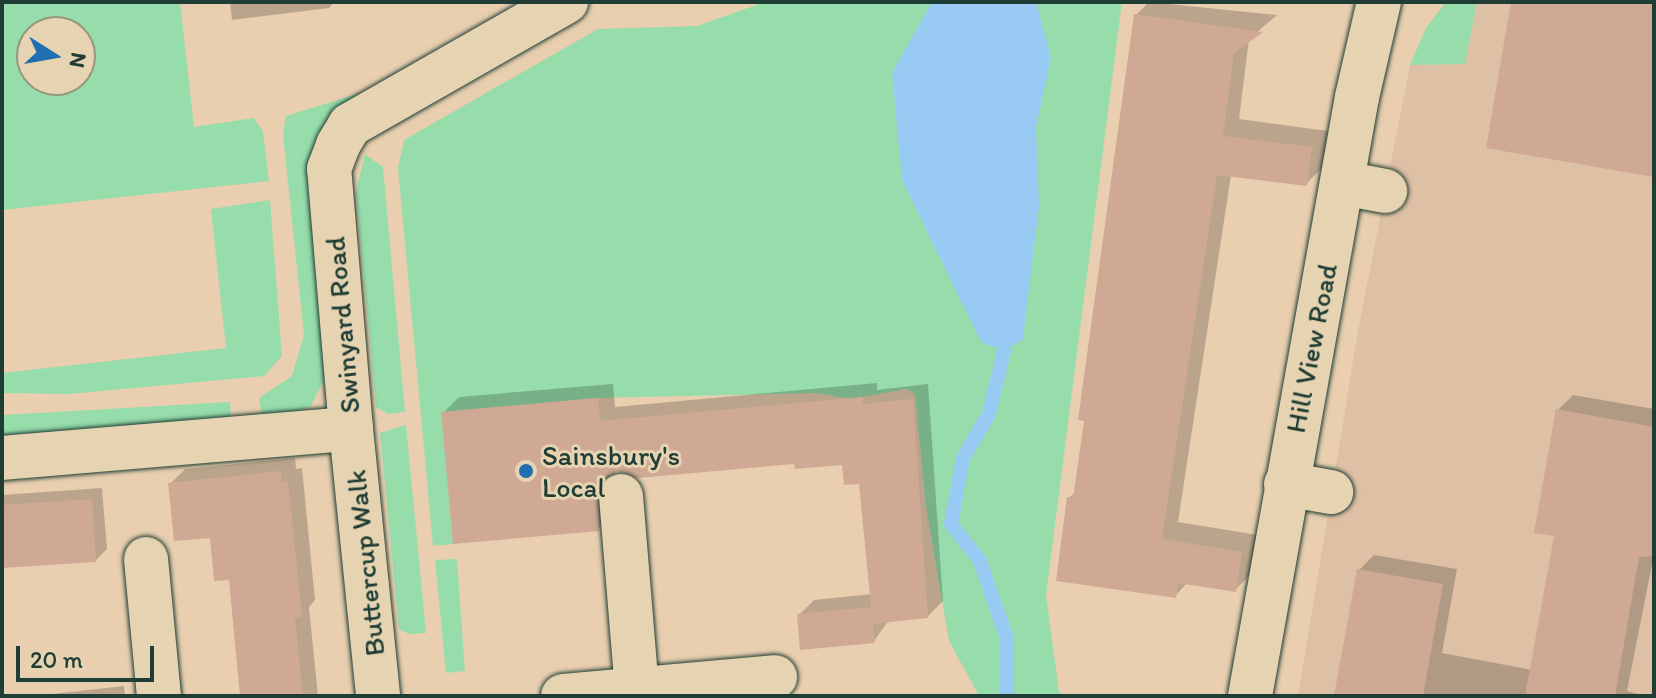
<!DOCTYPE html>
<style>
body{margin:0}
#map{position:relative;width:1656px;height:698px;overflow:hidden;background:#e9cfaf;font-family:Itim,sans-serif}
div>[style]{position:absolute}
.built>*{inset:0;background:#dec1a5}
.green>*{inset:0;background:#96ddab}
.water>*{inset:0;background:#98caf4}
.shadow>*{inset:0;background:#0003}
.stream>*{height:14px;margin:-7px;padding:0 7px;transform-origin:7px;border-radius:7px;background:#98caf4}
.building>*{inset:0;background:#d0a994}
.roads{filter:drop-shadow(0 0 2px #1f3d34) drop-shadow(0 0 2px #1f3d34)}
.minor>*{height:44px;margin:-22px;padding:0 22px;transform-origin:22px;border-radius:22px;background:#e6d3b1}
.dots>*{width:22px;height:22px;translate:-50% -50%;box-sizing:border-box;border:4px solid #e6d3b1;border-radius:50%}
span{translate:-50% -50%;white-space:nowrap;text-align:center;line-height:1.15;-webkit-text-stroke:6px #e6d3b1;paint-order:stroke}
.street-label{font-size:28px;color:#1f3d34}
.poi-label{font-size:28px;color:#1f3d34}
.left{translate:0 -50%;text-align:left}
.frame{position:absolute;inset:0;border:4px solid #1f3d34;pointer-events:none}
.north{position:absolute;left:16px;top:16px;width:80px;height:80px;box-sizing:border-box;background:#e6d3b1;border:2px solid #96977f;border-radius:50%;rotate:101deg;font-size:22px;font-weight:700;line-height:32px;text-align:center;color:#1f3d34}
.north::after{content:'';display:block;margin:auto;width:28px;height:36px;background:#1f6fb2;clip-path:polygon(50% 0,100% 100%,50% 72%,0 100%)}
.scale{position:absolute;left:16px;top:646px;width:138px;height:36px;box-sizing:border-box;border:4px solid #1f3d34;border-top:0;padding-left:10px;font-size:24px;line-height:28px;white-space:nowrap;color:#1f3d34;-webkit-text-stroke:6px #e6d3b1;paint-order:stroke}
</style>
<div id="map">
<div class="built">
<i style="clip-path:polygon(1477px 2px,1654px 2px,1654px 696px,1298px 696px,1358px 331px,1410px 65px,1465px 64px)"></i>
</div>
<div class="green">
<i style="clip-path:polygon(evenodd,2px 2px,180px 2px,194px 127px,254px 118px,263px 132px,269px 181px,2px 210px,2px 2px,80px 32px,80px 80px,32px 80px,32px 32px,80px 32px)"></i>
<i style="clip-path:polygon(765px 2px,1122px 2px,1046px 595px,1059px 692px,1065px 696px,979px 696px,949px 641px,926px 507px,915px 394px,907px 389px,850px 399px,817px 393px,598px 398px,442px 412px,453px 544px,433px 546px,398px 168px,404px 140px,598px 29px,697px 26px)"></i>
<i style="clip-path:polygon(1446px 2px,1477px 2px,1465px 64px,1410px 65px,1426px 28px)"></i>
<i style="clip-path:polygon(360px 93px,331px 118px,308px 163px,325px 377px,311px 406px,295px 414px,262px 416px,259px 398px,292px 376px,304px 335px,283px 135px,286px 116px)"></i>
<i style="clip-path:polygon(365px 154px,383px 167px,405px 412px,388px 414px,376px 407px,356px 192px)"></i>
<i style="clip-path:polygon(270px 200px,282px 356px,264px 376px,69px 394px,2px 393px,2px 373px,226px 348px,211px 209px)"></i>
<i style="clip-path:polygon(230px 402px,231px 419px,2px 435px,2px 415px)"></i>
<i style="clip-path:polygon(406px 425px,426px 633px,409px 634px,399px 629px,380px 433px)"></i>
<i style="clip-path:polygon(457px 559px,465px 671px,446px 673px,435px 560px)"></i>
</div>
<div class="water">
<i style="clip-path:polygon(932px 2px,1036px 2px,1051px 58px,1036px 127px,1039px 207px,1023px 339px,1004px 351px,981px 342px,902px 180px,892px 73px)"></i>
</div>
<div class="shadow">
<i style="clip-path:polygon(230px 2px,334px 2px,329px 8px,232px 20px)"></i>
<i style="clip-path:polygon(1149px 2px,1277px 15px,1249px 39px,1239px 119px,1328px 131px,1323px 167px,1306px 184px,1231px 175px,1178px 522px,1258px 535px,1252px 573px,1235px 590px,1188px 582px,1175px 596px,1069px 498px,1076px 491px,1136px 15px)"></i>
<i style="clip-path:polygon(877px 383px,877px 390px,928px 384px,943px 601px,927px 617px,889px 620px,874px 641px,799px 615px,814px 600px,872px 594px,861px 482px,844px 462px,618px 469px,613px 473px,613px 514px,598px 529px,443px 413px,459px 397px,613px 384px,615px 407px)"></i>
<i style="clip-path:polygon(1573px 395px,1654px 409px,1654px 554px,1627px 691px,1646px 696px,1336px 696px,1359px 570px,1374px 555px,1457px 569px,1442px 653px,1532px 670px,1556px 534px,1558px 410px)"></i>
<i style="clip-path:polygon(295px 458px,296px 469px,302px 468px,315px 600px,309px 607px,318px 696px,242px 696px,231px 578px,211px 536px,170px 484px,185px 469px)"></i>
<i style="clip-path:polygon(102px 488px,107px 549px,96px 560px,2px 566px,2px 495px)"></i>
<i style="clip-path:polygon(124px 686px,125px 696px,34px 696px)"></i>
</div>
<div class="stream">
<i style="left:1004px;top:351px;width:65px;rotate:103.4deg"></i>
<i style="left:989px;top:414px;width:51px;rotate:120.6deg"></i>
<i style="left:963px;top:458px;width:67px;rotate:100.3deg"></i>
<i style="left:951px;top:524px;width:47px;rotate:51.9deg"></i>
<i style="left:980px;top:561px;width:79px;rotate:70.9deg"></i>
<i style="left:1006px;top:636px;width:60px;rotate:89deg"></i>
</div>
<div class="building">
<i style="clip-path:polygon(1511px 2px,1654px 2px,1654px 177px,1486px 148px)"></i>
<i style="clip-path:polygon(1134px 14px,1263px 32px,1234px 53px,1223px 136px,1312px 147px,1307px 186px,1217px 175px,1162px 539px,1242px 552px,1236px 592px,1178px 583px,1176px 598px,1056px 581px,1067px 497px,1073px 498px,1084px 421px,1078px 420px)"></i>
<i style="clip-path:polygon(862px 397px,863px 404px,913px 399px,928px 618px,873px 624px,875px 643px,800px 650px,797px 614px,871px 607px,859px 484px,844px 485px,842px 465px,795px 469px,794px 464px,638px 478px,618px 471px,598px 486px,599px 531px,453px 544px,441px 412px,598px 398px,600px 421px)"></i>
<i style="clip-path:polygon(1556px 409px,1654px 427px,1654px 556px,1639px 557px,1615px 696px,1525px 696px,1554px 536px,1534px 533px)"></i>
<i style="clip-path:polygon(281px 471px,282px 482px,288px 481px,302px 617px,295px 618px,303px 696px,240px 696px,229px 580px,214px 581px,210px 538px,174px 541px,168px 483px)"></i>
<i style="clip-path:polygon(92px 499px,96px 562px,2px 568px,2px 505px)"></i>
<i style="clip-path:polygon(1357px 569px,1443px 584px,1423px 696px,1334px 696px)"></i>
</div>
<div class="roads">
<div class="minor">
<i style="left:1343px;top:183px;width:43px;rotate:10.8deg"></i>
<i style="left:351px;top:429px;width:268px;rotate:84.2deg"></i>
<i style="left:2px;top:458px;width:350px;rotate:-4.8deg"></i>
<i style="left:351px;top:429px;width:261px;rotate:-94.8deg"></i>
<i style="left:329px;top:169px;width:26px;rotate:-69deg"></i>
<i style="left:338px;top:145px;width:23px;rotate:-59deg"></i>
<i style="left:350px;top:125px;width:249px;rotate:-29.7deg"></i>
<i style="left:1286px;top:484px;width:46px;rotate:10.1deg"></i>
<i style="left:621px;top:496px;width:194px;rotate:85.3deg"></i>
<i style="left:146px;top:559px;width:138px;rotate:84.6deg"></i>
<i style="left:563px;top:696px;width:213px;rotate:-5.1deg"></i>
<i style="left:1250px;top:696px;width:608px;rotate:-79.87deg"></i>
<i style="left:1357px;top:97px;width:98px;rotate:-77deg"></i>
</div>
</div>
<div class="dots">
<i style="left:526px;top:471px;background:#1f6fb2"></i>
</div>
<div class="street-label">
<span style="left:342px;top:325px;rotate:-95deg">Swinyard Road</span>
<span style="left:1311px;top:348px;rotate:-79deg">Hill View Road</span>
<span style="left:365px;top:563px;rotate:-96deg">Buttercup Walk</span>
</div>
<div class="poi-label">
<span class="left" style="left:542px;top:471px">Sainsbury's<br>Local</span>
</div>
<div class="frame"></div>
<div class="north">N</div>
<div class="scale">20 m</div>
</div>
